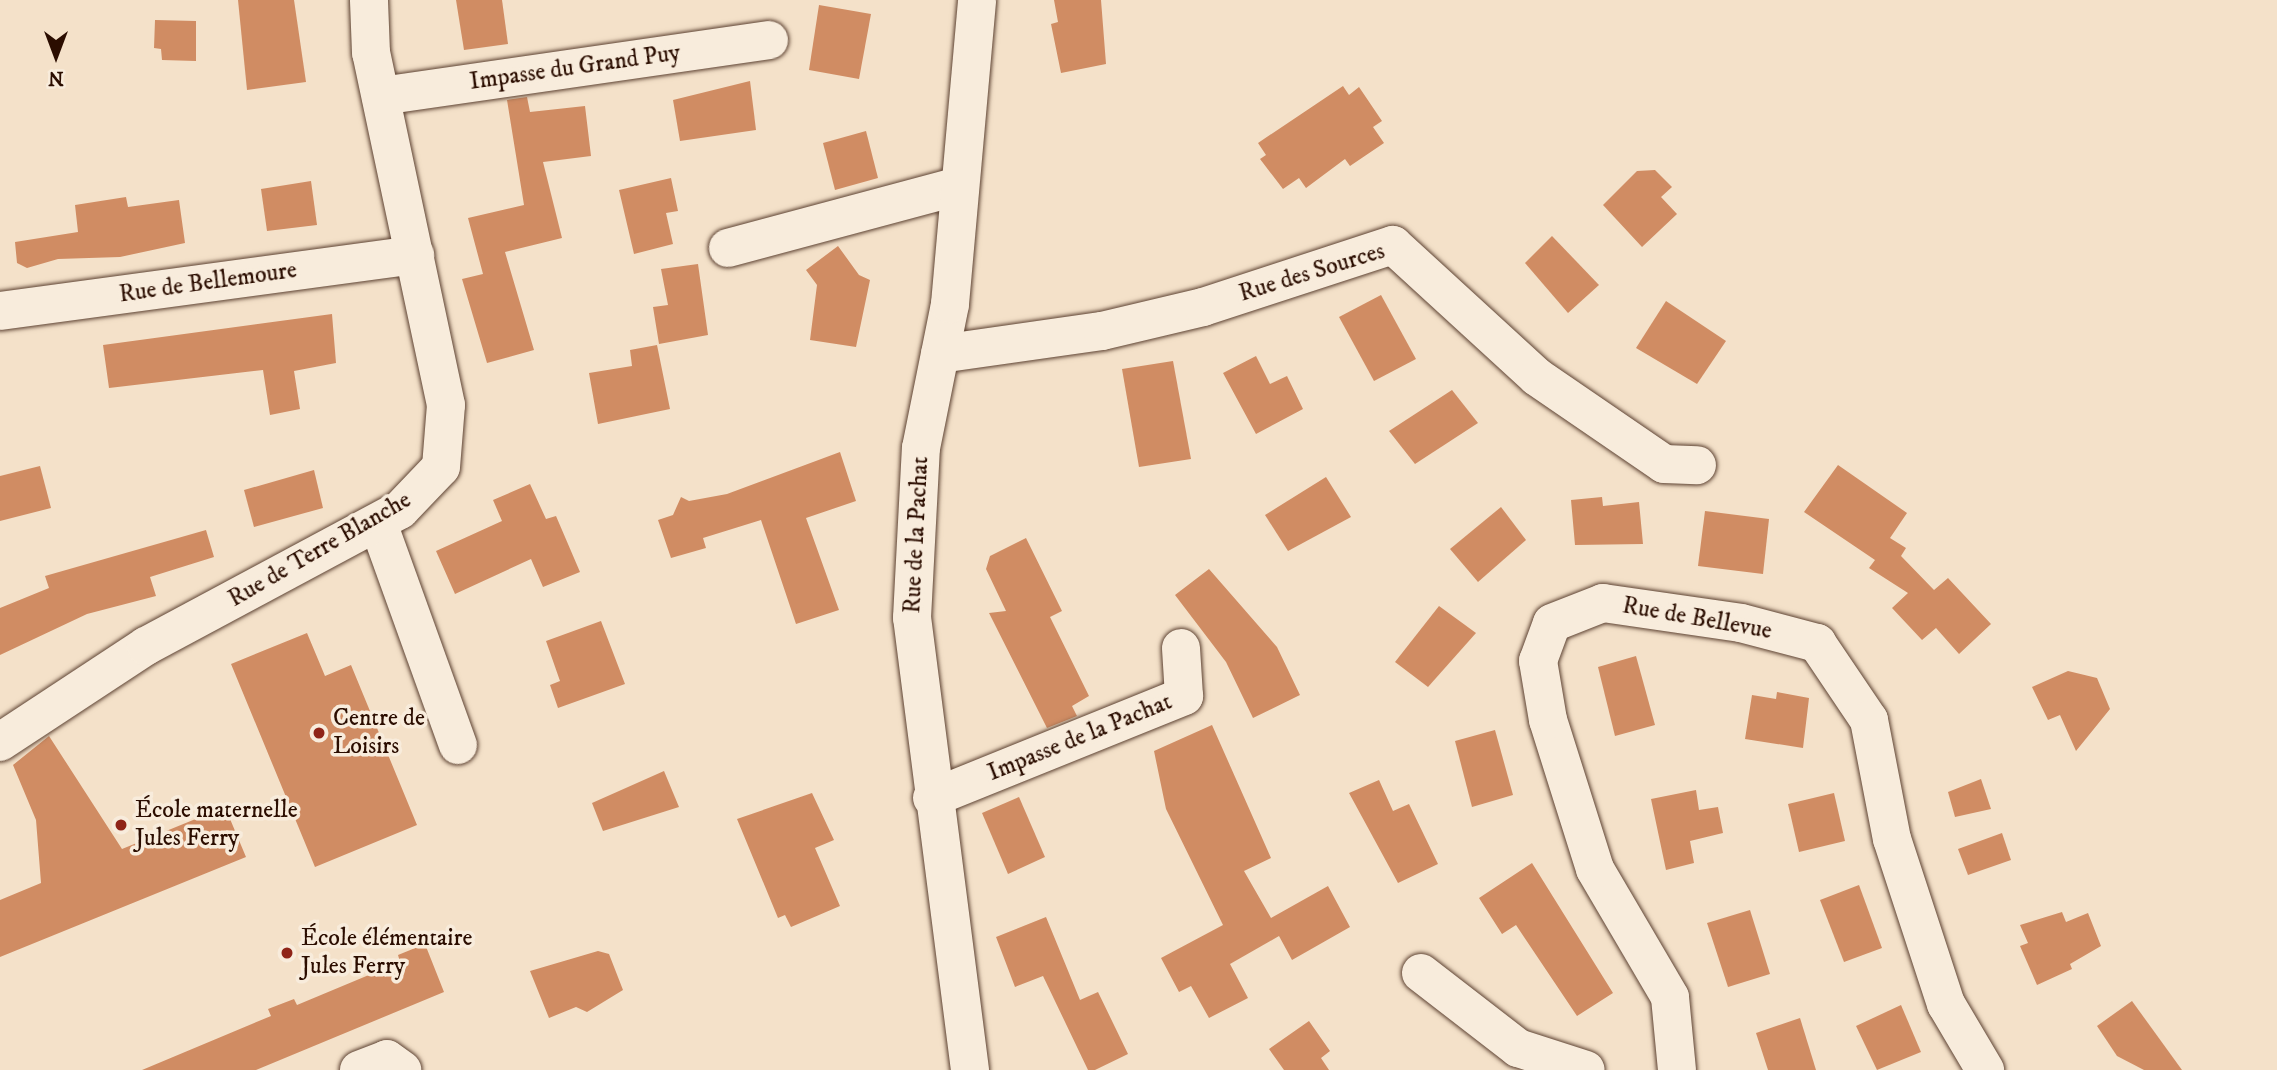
<!DOCTYPE html>
<meta charset="utf-8">
<style>
body{margin:0}
#map{position:relative;width:2277px;height:1070px;overflow:hidden;background:#f4e1c9;font-family:"IM FELL DW Pica",serif}
div>[style]{position:absolute}
.building>*{inset:0;background:#d08c63}
.roads{filter:drop-shadow(0 0 2px #5d4232) drop-shadow(0 0 2px #5d4232)}
.minor>*{height:38px;margin:-19px;padding:0 19px;transform-origin:19px;border-radius:19px;background:#f8ecdc}
.dots>*{width:19px;height:19px;translate:-50% -50%;box-sizing:border-box;border:4px solid #f8ecdc;border-radius:50%}
span{translate:-50% -50%;white-space:nowrap;text-align:center;line-height:1.15;-webkit-text-stroke:7px #f8ecdc;paint-order:stroke}
.street-label{font-size:24px;color:#2b0d00}
.poi-label{font-size:24px;color:#2b0d00}
.left{translate:0 -50%;text-align:left}
.north{position:absolute;left:21px;top:21px;width:70px;height:70px;-webkit-text-stroke:5px #f8ecdc;paint-order:stroke;rotate:180deg;font-size:19px;font-weight:700;line-height:28px;text-align:center;color:#2b0d00}
.north::after{content:'';display:block;margin:auto;width:24px;height:32px;background:#2b0d00;clip-path:polygon(50% 0,100% 100%,50% 72%,0 100%)}
</style>
<div id="map">
<div class="building">
<i style="clip-path:polygon(238px 0,294px 0,306px 82px,247px 90px)"></i>
<i style="clip-path:polygon(456px 0,502px 0,508px 44px,464px 50px)"></i>
<i style="clip-path:polygon(1054px 0,1101px 0,1106px 64px,1061px 73px,1051px 24px,1058px 22px)"></i>
<i style="clip-path:polygon(819px 5px,871px 14px,859px 79px,809px 70px)"></i>
<i style="clip-path:polygon(155px 20px,196px 21px,196px 61px,162px 60px,161px 49px,154px 48px)"></i>
<i style="clip-path:polygon(750px 81px,756px 130px,680px 141px,673px 100px)"></i>
<i style="clip-path:polygon(1343px 86px,1349px 95px,1359px 87px,1382px 121px,1373px 127px,1384px 143px,1350px 166px,1345px 159px,1306px 188px,1299px 178px,1283px 189px,1260px 159px,1266px 155px,1258px 143px)"></i>
<i style="clip-path:polygon(527px 97px,530px 112px,585px 106px,591px 156px,543px 162px,562px 238px,505px 252px,534px 350px,487px 363px,462px 279px,483px 274px,468px 218px,524px 205px,507px 100px)"></i>
<i style="clip-path:polygon(866px 131px,878px 178px,835px 190px,823px 143px)"></i>
<i style="clip-path:polygon(1655px 170px,1672px 187px,1661px 197px,1677px 214px,1642px 247px,1603px 205px,1637px 171px)"></i>
<i style="clip-path:polygon(671px 178px,678px 211px,666px 213px,673px 244px,634px 254px,619px 190px)"></i>
<i style="clip-path:polygon(311px 181px,317px 225px,267px 231px,261px 189px)"></i>
<i style="clip-path:polygon(126px 197px,128px 207px,179px 200px,185px 243px,120px 257px,58px 259px,27px 268px,17px 263px,15px 242px,78px 232px,75px 205px)"></i>
<i style="clip-path:polygon(1552px 236px,1599px 285px,1568px 313px,1525px 263px)"></i>
<i style="clip-path:polygon(838px 246px,859px 275px,870px 280px,856px 347px,810px 340px,817px 285px,806px 270px)"></i>
<i style="clip-path:polygon(698px 264px,708px 335px,659px 344px,653px 307px,668px 305px,661px 269px)"></i>
<i style="clip-path:polygon(1381px 295px,1416px 359px,1374px 381px,1339px 317px)"></i>
<i style="clip-path:polygon(1666px 301px,1726px 341px,1697px 384px,1636px 348px)"></i>
<i style="clip-path:polygon(332px 314px,336px 363px,294px 371px,300px 409px,270px 415px,263px 370px,109px 388px,103px 345px)"></i>
<i style="clip-path:polygon(657px 345px,670px 409px,598px 424px,589px 373px,632px 366px,630px 350px)"></i>
<i style="clip-path:polygon(1256px 356px,1270px 384px,1287px 376px,1303px 409px,1256px 434px,1223px 373px)"></i>
<i style="clip-path:polygon(1173px 361px,1191px 459px,1139px 467px,1122px 369px)"></i>
<i style="clip-path:polygon(1452px 390px,1478px 423px,1415px 464px,1389px 431px)"></i>
<i style="clip-path:polygon(840px 452px,856px 501px,806px 518px,839px 610px,796px 624px,761px 520px,703px 538px,706px 548px,671px 558px,658px 520px,673px 515px,681px 497px,689px 501px,727px 494px)"></i>
<i style="clip-path:polygon(1838px 465px,1907px 513px,1890px 538px,1906px 548px,1901px 556px,1934px 590px,1948px 578px,1991px 624px,1959px 654px,1936px 628px,1922px 640px,1892px 608px,1908px 593px,1869px 568px,1875px 560px,1804px 512px)"></i>
<i style="clip-path:polygon(40px 466px,51px 508px,0 521px,0 476px)"></i>
<i style="clip-path:polygon(314px 470px,323px 508px,254px 527px,244px 490px)"></i>
<i style="clip-path:polygon(1326px 477px,1351px 517px,1288px 551px,1265px 515px)"></i>
<i style="clip-path:polygon(530px 484px,546px 519px,556px 516px,580px 572px,543px 587px,531px 559px,455px 594px,436px 551px,502px 521px,493px 500px)"></i>
<i style="clip-path:polygon(1602px 497px,1603px 506px,1639px 502px,1643px 544px,1575px 545px,1571px 500px)"></i>
<i style="clip-path:polygon(1501px 507px,1526px 540px,1478px 582px,1450px 549px)"></i>
<i style="clip-path:polygon(1705px 511px,1769px 519px,1763px 574px,1698px 566px)"></i>
<i style="clip-path:polygon(206px 530px,214px 557px,150px 577px,156px 596px,87px 614px,0 655px,0 608px,49px 588px,45px 576px)"></i>
<i style="clip-path:polygon(1026px 538px,1062px 611px,1050px 617px,1089px 696px,1072px 706px,1077px 716px,1047px 728px,989px 613px,1006px 611px,986px 569px,990px 556px)"></i>
<i style="clip-path:polygon(1209px 569px,1277px 647px,1300px 695px,1253px 718px,1226px 662px,1175px 595px)"></i>
<i style="clip-path:polygon(1439px 606px,1476px 633px,1428px 687px,1395px 662px)"></i>
<i style="clip-path:polygon(601px 621px,625px 684px,558px 708px,550px 685px,560px 681px,546px 641px)"></i>
<i style="clip-path:polygon(307px 633px,325px 676px,351px 665px,417px 825px,315px 867px,231px 664px)"></i>
<i style="clip-path:polygon(1636px 656px,1655px 725px,1615px 736px,1598px 667px)"></i>
<i style="clip-path:polygon(2068px 671px,2097px 678px,2110px 709px,2076px 751px,2060px 715px,2048px 720px,2032px 687px)"></i>
<i style="clip-path:polygon(1777px 692px,1809px 698px,1803px 748px,1745px 739px,1752px 695px,1776px 699px)"></i>
<i style="clip-path:polygon(1212px 725px,1271px 858px,1244px 871px,1271px 918px,1328px 886px,1350px 927px,1292px 960px,1279px 936px,1230px 964px,1248px 998px,1209px 1018px,1191px 986px,1179px 992px,1161px 958px,1223px 925px,1166px 809px,1154px 751px)"></i>
<i style="clip-path:polygon(1495px 730px,1513px 795px,1472px 807px,1455px 741px)"></i>
<i style="clip-path:polygon(49px 736px,122px 849px,225px 807px,246px 857px,0 957px,0 900px,41px 883px,36px 820px,13px 765px)"></i>
<i style="clip-path:polygon(664px 771px,679px 807px,603px 831px,592px 803px)"></i>
<i style="clip-path:polygon(1981px 779px,1991px 809px,1955px 817px,1948px 792px)"></i>
<i style="clip-path:polygon(1379px 780px,1393px 811px,1409px 804px,1438px 864px,1398px 883px,1349px 793px)"></i>
<i style="clip-path:polygon(1696px 790px,1699px 810px,1718px 807px,1723px 833px,1690px 841px,1694px 863px,1666px 870px,1651px 799px)"></i>
<i style="clip-path:polygon(812px 793px,834px 840px,815px 848px,840px 906px,791px 927px,785px 915px,778px 918px,737px 819px)"></i>
<i style="clip-path:polygon(1834px 793px,1845px 841px,1799px 852px,1788px 804px)"></i>
<i style="clip-path:polygon(1019px 797px,1045px 857px,1008px 874px,982px 813px)"></i>
<i style="clip-path:polygon(2002px 833px,2011px 860px,1968px 875px,1958px 849px)"></i>
<i style="clip-path:polygon(1532px 863px,1613px 993px,1577px 1016px,1516px 925px,1502px 934px,1479px 898px)"></i>
<i style="clip-path:polygon(1859px 885px,1882px 948px,1844px 962px,1820px 900px)"></i>
<i style="clip-path:polygon(1750px 910px,1770px 974px,1728px 987px,1707px 923px)"></i>
<i style="clip-path:polygon(2062px 912px,2066px 922px,2088px 913px,2101px 946px,2070px 964px,2072px 969px,2037px 985px,2020px 946px,2028px 943px,2020px 925px)"></i>
<i style="clip-path:polygon(1046px 917px,1080px 1000px,1098px 992px,1128px 1054px,1095px 1070px,1088px 1070px,1043px 976px,1015px 987px,996px 937px)"></i>
<i style="clip-path:polygon(425px 944px,444px 992px,256px 1070px,142px 1070px,271px 1016px,268px 1009px,294px 999px,297px 1005px,400px 962px,398px 955px)"></i>
<i style="clip-path:polygon(598px 951px,609px 954px,623px 990px,587px 1012px,576px 1007px,549px 1018px,530px 971px)"></i>
<i style="clip-path:polygon(2132px 1001px,2182px 1070px,2144px 1070px,2117px 1056px,2097px 1026px)"></i>
<i style="clip-path:polygon(1901px 1005px,1921px 1052px,1877px 1070px,1856px 1026px)"></i>
<i style="clip-path:polygon(1800px 1018px,1816px 1070px,1768px 1070px,1756px 1033px)"></i>
<i style="clip-path:polygon(1309px 1021px,1330px 1051px,1321px 1058px,1329px 1070px,1284px 1070px,1269px 1049px)"></i>
</div>
<div class="roads">
<div class="minor">
<i style="left:381px;top:96px;width:392px;rotate:-8.2deg"></i>
<i style="left:728px;top:248px;width:239px;rotate:-15deg"></i>
<i style="left:0;top:311px;width:419px;rotate:-7.7deg"></i>
<i style="left:940px;top:354px;width:164px;rotate:-8.1deg"></i>
<i style="left:1102px;top:331px;width:104px;rotate:-13.4deg"></i>
<i style="left:1203px;top:307px;width:200px;rotate:-18.1deg"></i>
<i style="left:1393px;top:245px;width:195px;rotate:42.5deg"></i>
<i style="left:1537px;top:377px;width:154px;rotate:34.4deg"></i>
<i style="left:1664px;top:464px;width:33px;rotate:2deg"></i>
<i style="left:378px;top:523px;width:236px;rotate:70.2deg"></i>
<i style="left:0;top:742px;width:175px;rotate:-33.3deg"></i>
<i style="left:146px;top:646px;width:288px;rotate:-28.2deg"></i>
<i style="left:400px;top:510px;width:59px;rotate:-46.4deg"></i>
<i style="left:441px;top:467px;width:62px;rotate:-85.4deg"></i>
<i style="left:446px;top:405px;width:360px;rotate:-102deg"></i>
<i style="left:371px;top:53px;width:53px;rotate:-92.2deg"></i>
<i style="left:932px;top:798px;width:272px;rotate:-22deg"></i>
<i style="left:1184px;top:696px;width:48px;rotate:-93.6deg"></i>
<i style="left:1421px;top:973px;width:123px;rotate:37.7deg"></i>
<i style="left:1518px;top:1048px;width:71px;rotate:17.9deg"></i>
<i style="left:359px;top:1070px;width:30px;rotate:-21deg"></i>
<i style="left:387px;top:1059px;width:19px;rotate:36deg"></i>
<i style="left:970px;top:1070px;width:456px;rotate:-97.3deg"></i>
<i style="left:912px;top:618px;width:170px;rotate:-87deg"></i>
<i style="left:921px;top:448px;width:147px;rotate:-78.6deg"></i>
<i style="left:950px;top:304px;width:305px;rotate:-84.9deg"></i>
<i style="left:1677px;top:1070px;width:73px;rotate:-95.5deg"></i>
<i style="left:1670px;top:997px;width:148px;rotate:-120.4deg"></i>
<i style="left:1595px;top:869px;width:156px;rotate:-107.5deg"></i>
<i style="left:1548px;top:720px;width:60px;rotate:-99.6deg"></i>
<i style="left:1538px;top:661px;width:40px;rotate:-69.8deg"></i>
<i style="left:1552px;top:623px;width:55px;rotate:-21.4deg"></i>
<i style="left:1603px;top:603px;width:139px;rotate:8.2deg"></i>
<i style="left:1741px;top:623px;width:79px;rotate:14.7deg"></i>
<i style="left:1817px;top:643px;width:93px;rotate:56deg"></i>
<i style="left:1869px;top:720px;width:121px;rotate:79.1deg"></i>
<i style="left:1892px;top:839px;width:174px;rotate:71.9deg"></i>
<i style="left:1946px;top:1004px;width:77px;rotate:59.4deg"></i>
</div>
</div>
<div class="dots">
<i style="left:319px;top:733px;background:#8f2418"></i>
<i style="left:121px;top:825px;background:#8f2418"></i>
<i style="left:287px;top:953px;background:#8f2418"></i>
</div>
<div class="street-label">
<span style="left:575px;top:68px;rotate:-8deg">Impasse du Grand Puy</span>
<span style="left:1312px;top:273px;rotate:-17deg">Rue des Sources</span>
<span style="left:208px;top:283px;rotate:-8deg">Rue de Bellemoure</span>
<span style="left:917px;top:535px;rotate:-87deg">Rue de la Pachat</span>
<span style="left:320px;top:550px;rotate:-30deg">Rue de Terre Blanche</span>
<span style="left:1697px;top:619px;rotate:10deg">Rue de Bellevue</span>
<span style="left:1080px;top:738px;rotate:-22deg">Impasse de la Pachat</span>
</div>
<div class="poi-label">
<span class="left" style="left:333px;top:733px">Centre de<br>Loisirs</span>
<span class="left" style="left:135px;top:825px">École maternelle<br>Jules Ferry</span>
<span class="left" style="left:301px;top:953px">École élémentaire<br>Jules Ferry</span>
</div>
<div class="north">N</div>
</div>
